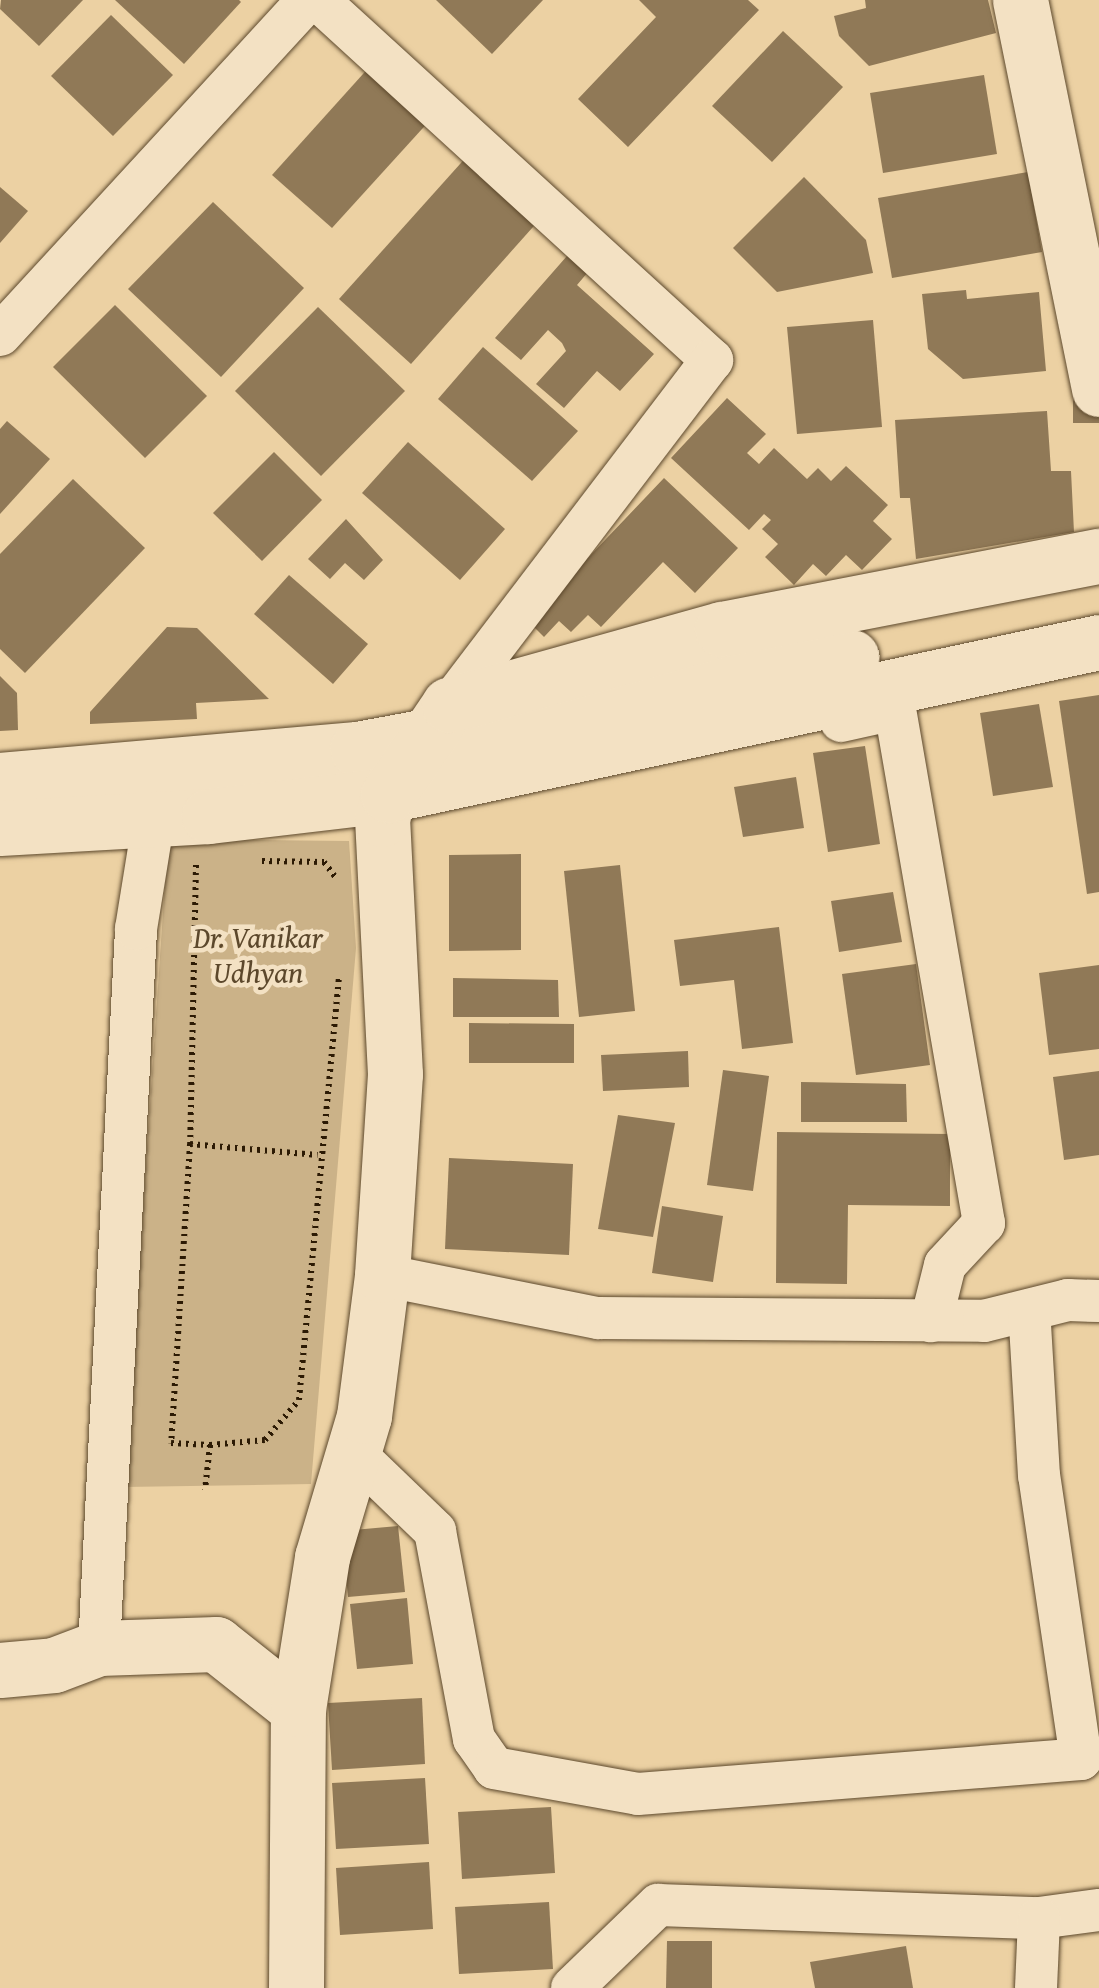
<!DOCTYPE html>
<style>
body{margin:0}
#map{position:relative;width:1099px;height:1988px;overflow:hidden;background:#ecd1a3;font-family:"Gentium Book Plus",serif}
div>[style]{position:absolute}
.green>*{inset:0;background:#cbb288}
.building>*{inset:0;background:#907957}
.path>*{height:6px;margin-top:-3px;transform-origin:0;background:repeating-linear-gradient(90deg,#2c1a04 0 2.5px,transparent 0 7.5px)}
.roads{filter:drop-shadow(0 0 2px #5c482c) drop-shadow(0 0 2px #5c482c)}
.street>*{height:42px;margin:-21px;padding:0 21px;transform-origin:21px;border-radius:21px;background:#f3e1c3}
.secondary>*{height:55px;margin:-27.5px;padding:0 27.5px;transform-origin:27.5px;border-radius:27.5px;background:#f3e1c3}
span{translate:-50% -50%;white-space:nowrap;text-align:center;line-height:1.15;-webkit-text-stroke:9px #f3e1c3;paint-order:stroke}
.park-label{font-size:30px;color:#5c482c;font-style:italic}
</style>
<div id="map">
<div class="green">
<i style="clip-path:polygon(168px 839px,349px 841px,356px 948px,311px 1484px,124px 1487px)"></i>
</div>
<div class="building">
<i style="clip-path:polygon(83px 0,39px 46px,0 9px,1px 0)"></i>
<i style="clip-path:polygon(115px 0,239px 0,241px 2px,184px 64px)"></i>
<i style="clip-path:polygon(436px 0,543px 0,492px 54px)"></i>
<i style="clip-path:polygon(639px 0,748px 0,759px 10px,628px 147px,578px 99px,656px 17px)"></i>
<i style="clip-path:polygon(865px 0,988px 0,996px 33px,869px 66px,839px 36px,834px 16px,866px 8px)"></i>
<i style="clip-path:polygon(111px 15px,173px 75px,113px 136px,51px 76px)"></i>
<i style="clip-path:polygon(783px 31px,843px 87px,772px 162px,712px 106px)"></i>
<i style="clip-path:polygon(372px 64px,432px 118px,332px 228px,272px 175px)"></i>
<i style="clip-path:polygon(984px 75px,997px 154px,883px 173px,870px 93px)"></i>
<i style="clip-path:polygon(469px 154px,541px 218px,411px 364px,339px 299px)"></i>
<i style="clip-path:polygon(1028px 172px,1042px 252px,892px 278px,878px 198px)"></i>
<i style="clip-path:polygon(804px 177px,866px 240px,873px 273px,777px 292px,733px 248px)"></i>
<i style="clip-path:polygon(0 187px,28px 211px,0 243px)"></i>
<i style="clip-path:polygon(213px 202px,304px 288px,221px 377px,128px 289px)"></i>
<i style="clip-path:polygon(574px 248px,594px 265px,577px 285px,654px 354px,620px 391px,597px 371px,564px 408px,536px 384px,566px 351px,562px 343px,548px 330px,521px 360px,495px 338px)"></i>
<i style="clip-path:polygon(966px 290px,967px 299px,1039px 292px,1046px 371px,963px 379px,928px 349px,922px 294px)"></i>
<i style="clip-path:polygon(115px 305px,207px 396px,145px 458px,53px 367px)"></i>
<i style="clip-path:polygon(318px 307px,405px 391px,321px 476px,235px 391px)"></i>
<i style="clip-path:polygon(873px 320px,882px 427px,797px 434px,787px 327px)"></i>
<i style="clip-path:polygon(483px 347px,578px 431px,532px 481px,438px 399px)"></i>
<i style="clip-path:polygon(1099px 396px,1099px 423px,1073px 423px,1073px 397px)"></i>
<i style="clip-path:polygon(727px 398px,766px 434px,747px 453px,759px 464px,774px 448px,807px 479px,818px 468px,831px 481px,846px 466px,888px 505px,873px 521px,892px 539px,862px 570px,846px 555px,826px 576px,813px 564px,794px 585px,765px 557px,778px 544px,762px 529px,771px 520px,764px 514px,749px 530px,671px 458px)"></i>
<i style="clip-path:polygon(1047px 411px,1051px 471px,1071px 471px,1074px 532px,916px 559px,910px 498px,900px 498px,895px 420px)"></i>
<i style="clip-path:polygon(7px 421px,50px 459px,0 514px,0 429px)"></i>
<i style="clip-path:polygon(408px 442px,505px 529px,460px 580px,362px 493px)"></i>
<i style="clip-path:polygon(274px 452px,322px 500px,262px 561px,213px 513px)"></i>
<i style="clip-path:polygon(664px 478px,738px 548px,695px 593px,663px 562px,601px 627px,588px 615px,571px 632px,559px 621px,544px 637px,528px 621px)"></i>
<i style="clip-path:polygon(73px 479px,145px 548px,25px 673px,0 649px,0 554px)"></i>
<i style="clip-path:polygon(346px 519px,383px 560px,364px 580px,345px 563px,330px 579px,308px 559px)"></i>
<i style="clip-path:polygon(289px 575px,368px 644px,333px 684px,254px 614px)"></i>
<i style="clip-path:polygon(167px 627px,197px 628px,269px 699px,196px 703px,197px 719px,90px 724px,90px 712px)"></i>
<i style="clip-path:polygon(0 676px,17px 693px,18px 730px,0 731px)"></i>
<i style="clip-path:polygon(1099px 695px,1099px 892px,1087px 894px,1059px 701px)"></i>
<i style="clip-path:polygon(1039px 704px,1053px 787px,993px 796px,980px 713px)"></i>
<i style="clip-path:polygon(865px 746px,880px 844px,828px 852px,813px 753px)"></i>
<i style="clip-path:polygon(796px 777px,804px 828px,743px 837px,734px 787px)"></i>
<i style="clip-path:polygon(521px 854px,521px 950px,449px 951px,449px 855px)"></i>
<i style="clip-path:polygon(620px 865px,635px 1011px,579px 1017px,564px 871px)"></i>
<i style="clip-path:polygon(893px 892px,902px 942px,839px 952px,831px 901px)"></i>
<i style="clip-path:polygon(779px 927px,793px 1043px,742px 1049px,734px 980px,680px 986px,674px 940px)"></i>
<i style="clip-path:polygon(916px 964px,930px 1065px,856px 1075px,842px 974px)"></i>
<i style="clip-path:polygon(1099px 965px,1099px 1049px,1049px 1055px,1039px 973px)"></i>
<i style="clip-path:polygon(453px 978px,558px 980px,559px 1017px,453px 1017px)"></i>
<i style="clip-path:polygon(469px 1023px,574px 1024px,574px 1063px,469px 1063px)"></i>
<i style="clip-path:polygon(688px 1051px,689px 1087px,603px 1091px,601px 1055px)"></i>
<i style="clip-path:polygon(723px 1070px,769px 1076px,753px 1191px,707px 1185px)"></i>
<i style="clip-path:polygon(1099px 1071px,1099px 1155px,1064px 1160px,1053px 1077px)"></i>
<i style="clip-path:polygon(801px 1082px,906px 1084px,907px 1122px,801px 1122px)"></i>
<i style="clip-path:polygon(618px 1115px,675px 1123px,653px 1237px,598px 1229px)"></i>
<i style="clip-path:polygon(777px 1132px,950px 1134px,950px 1206px,848px 1205px,847px 1284px,776px 1283px)"></i>
<i style="clip-path:polygon(449px 1158px,573px 1164px,569px 1255px,445px 1249px)"></i>
<i style="clip-path:polygon(662px 1206px,723px 1216px,713px 1282px,652px 1273px)"></i>
<i style="clip-path:polygon(398px 1526px,405px 1592px,348px 1597px,342px 1531px)"></i>
<i style="clip-path:polygon(407px 1598px,413px 1664px,357px 1669px,350px 1604px)"></i>
<i style="clip-path:polygon(422px 1698px,425px 1764px,332px 1770px,328px 1703px)"></i>
<i style="clip-path:polygon(425px 1778px,429px 1844px,336px 1849px,332px 1783px)"></i>
<i style="clip-path:polygon(551px 1807px,555px 1873px,462px 1879px,458px 1812px)"></i>
<i style="clip-path:polygon(429px 1862px,433px 1929px,340px 1935px,336px 1868px)"></i>
<i style="clip-path:polygon(549px 1902px,553px 1969px,459px 1974px,455px 1907px)"></i>
<i style="clip-path:polygon(667px 1941px,712px 1941px,712px 1988px,666px 1988px)"></i>
<i style="clip-path:polygon(906px 1946px,913px 1988px,815px 1988px,810px 1962px)"></i>
</div>
<div class="path">
<i style="left:262px;top:861px;width:62px;rotate:0.9deg"></i>
<i style="left:324px;top:862px;width:20px;rotate:53deg"></i>
<i style="left:196px;top:865px;width:279px;rotate:91.2deg"></i>
<i style="left:190px;top:1144px;width:300px;rotate:93.6deg"></i>
<i style="left:171px;top:1443px;width:39px;rotate:3deg"></i>
<i style="left:210px;top:1445px;width:45px;rotate:96.3deg"></i>
<i style="left:190px;top:1144px;width:128px;rotate:4.9deg"></i>
<i style="left:210px;top:1445px;width:55px;rotate:-5.2deg"></i>
<i style="left:265px;top:1440px;width:52px;rotate:-49.6deg"></i>
<i style="left:299px;top:1400px;width:427px;rotate:-84.6deg"></i>
</div>
<div class="roads">
<div class="street">
<i style="left:318px;top:0;width:534px;rotate:42.42deg"></i>
<i style="left:712px;top:360px;width:434px;rotate:127.3deg"></i>
<i style="left:0;top:335px;width:455px;rotate:-47.4deg"></i>
<i style="left:841px;top:721px;width:55px;rotate:-12.5deg"></i>
<i style="left:895px;top:709px;width:522px;rotate:80.18deg"></i>
<i style="left:984px;top:1223px;width:57px;rotate:132.9deg"></i>
<i style="left:945px;top:1265px;width:58px;rotate:104deg"></i>
<i style="left:382px;top:1275px;width:220px;rotate:11.3deg"></i>
<i style="left:598px;top:1318px;width:386px;rotate:0.4deg"></i>
<i style="left:984px;top:1321px;width:87px;rotate:-14deg"></i>
<i style="left:1068px;top:1300px;width:31px;rotate:2deg"></i>
<i style="left:353px;top:1452px;width:114px;rotate:43.9deg"></i>
<i style="left:435px;top:1531px;width:212px;rotate:79.4deg"></i>
<i style="left:474px;top:1739px;width:35px;rotate:55deg"></i>
<i style="left:494px;top:1768px;width:146px;rotate:10.2deg"></i>
<i style="left:638px;top:1794px;width:444px;rotate:-4.5deg"></i>
<i style="left:1081px;top:1759px;width:286px;rotate:-98.4deg"></i>
<i style="left:1039px;top:1476px;width:166px;rotate:-93.4deg"></i>
<i style="left:99px;top:1648px;width:720px;rotate:-87.05deg"></i>
<i style="left:136px;top:929px;width:112px;rotate:-80.8deg"></i>
<i style="left:572px;top:1988px;width:120px;rotate:-44deg"></i>
<i style="left:658px;top:1905px;width:381px;rotate:2deg"></i>
<i style="left:1039px;top:1918px;width:61px;rotate:-7.6deg"></i>
<i style="left:1036px;top:1988px;width:70px;rotate:-87.5deg"></i>
</div>
<div class="secondary">
<i style="left:1020px;top:0;width:397px;rotate:78.5deg"></i>
<i style="left:0;top:780px;width:358px;rotate:-5deg"></i>
<i style="left:357px;top:749px;width:503px;rotate:-10.53deg"></i>
<i style="left:0;top:828px;width:209px;rotate:-3.3deg"></i>
<i style="left:209px;top:816px;width:180px;rotate:-6.7deg"></i>
<i style="left:388px;top:795px;width:727px;rotate:-12.14deg"></i>
<i style="left:0;top:1670px;width:54px;rotate:-5.3deg"></i>
<i style="left:54px;top:1665px;width:48px;rotate:-20.7deg"></i>
<i style="left:99px;top:1648px;width:117px;rotate:-2deg"></i>
<i style="left:216px;top:1644px;width:105px;rotate:38.4deg"></i>
<i style="left:296px;top:1988px;width:279px;rotate:-89.6deg"></i>
<i style="left:298px;top:1709px;width:154px;rotate:-81deg"></i>
<i style="left:322px;top:1557px;width:147px;rotate:-73.4deg"></i>
<i style="left:364px;top:1416px;width:142px;rotate:-82.7deg"></i>
<i style="left:382px;top:1275px;width:201px;rotate:-86.3deg"></i>
<i style="left:395px;top:1074px;width:255px;rotate:-92.9deg"></i>
<i style="left:382px;top:819px;width:25px;rotate:-76deg"></i>
<i style="left:388px;top:795px;width:109px;rotate:-55.9deg"></i>
<i style="left:449px;top:705px;width:283px;rotate:-15.6deg"></i>
<i style="left:722px;top:629px;width:384px;rotate:-11deg"></i>
</div>
</div>
<div class="park-label">
<span style="left:258px;top:954px">Dr. Vanikar<br>Udhyan</span>
</div>
</div>
